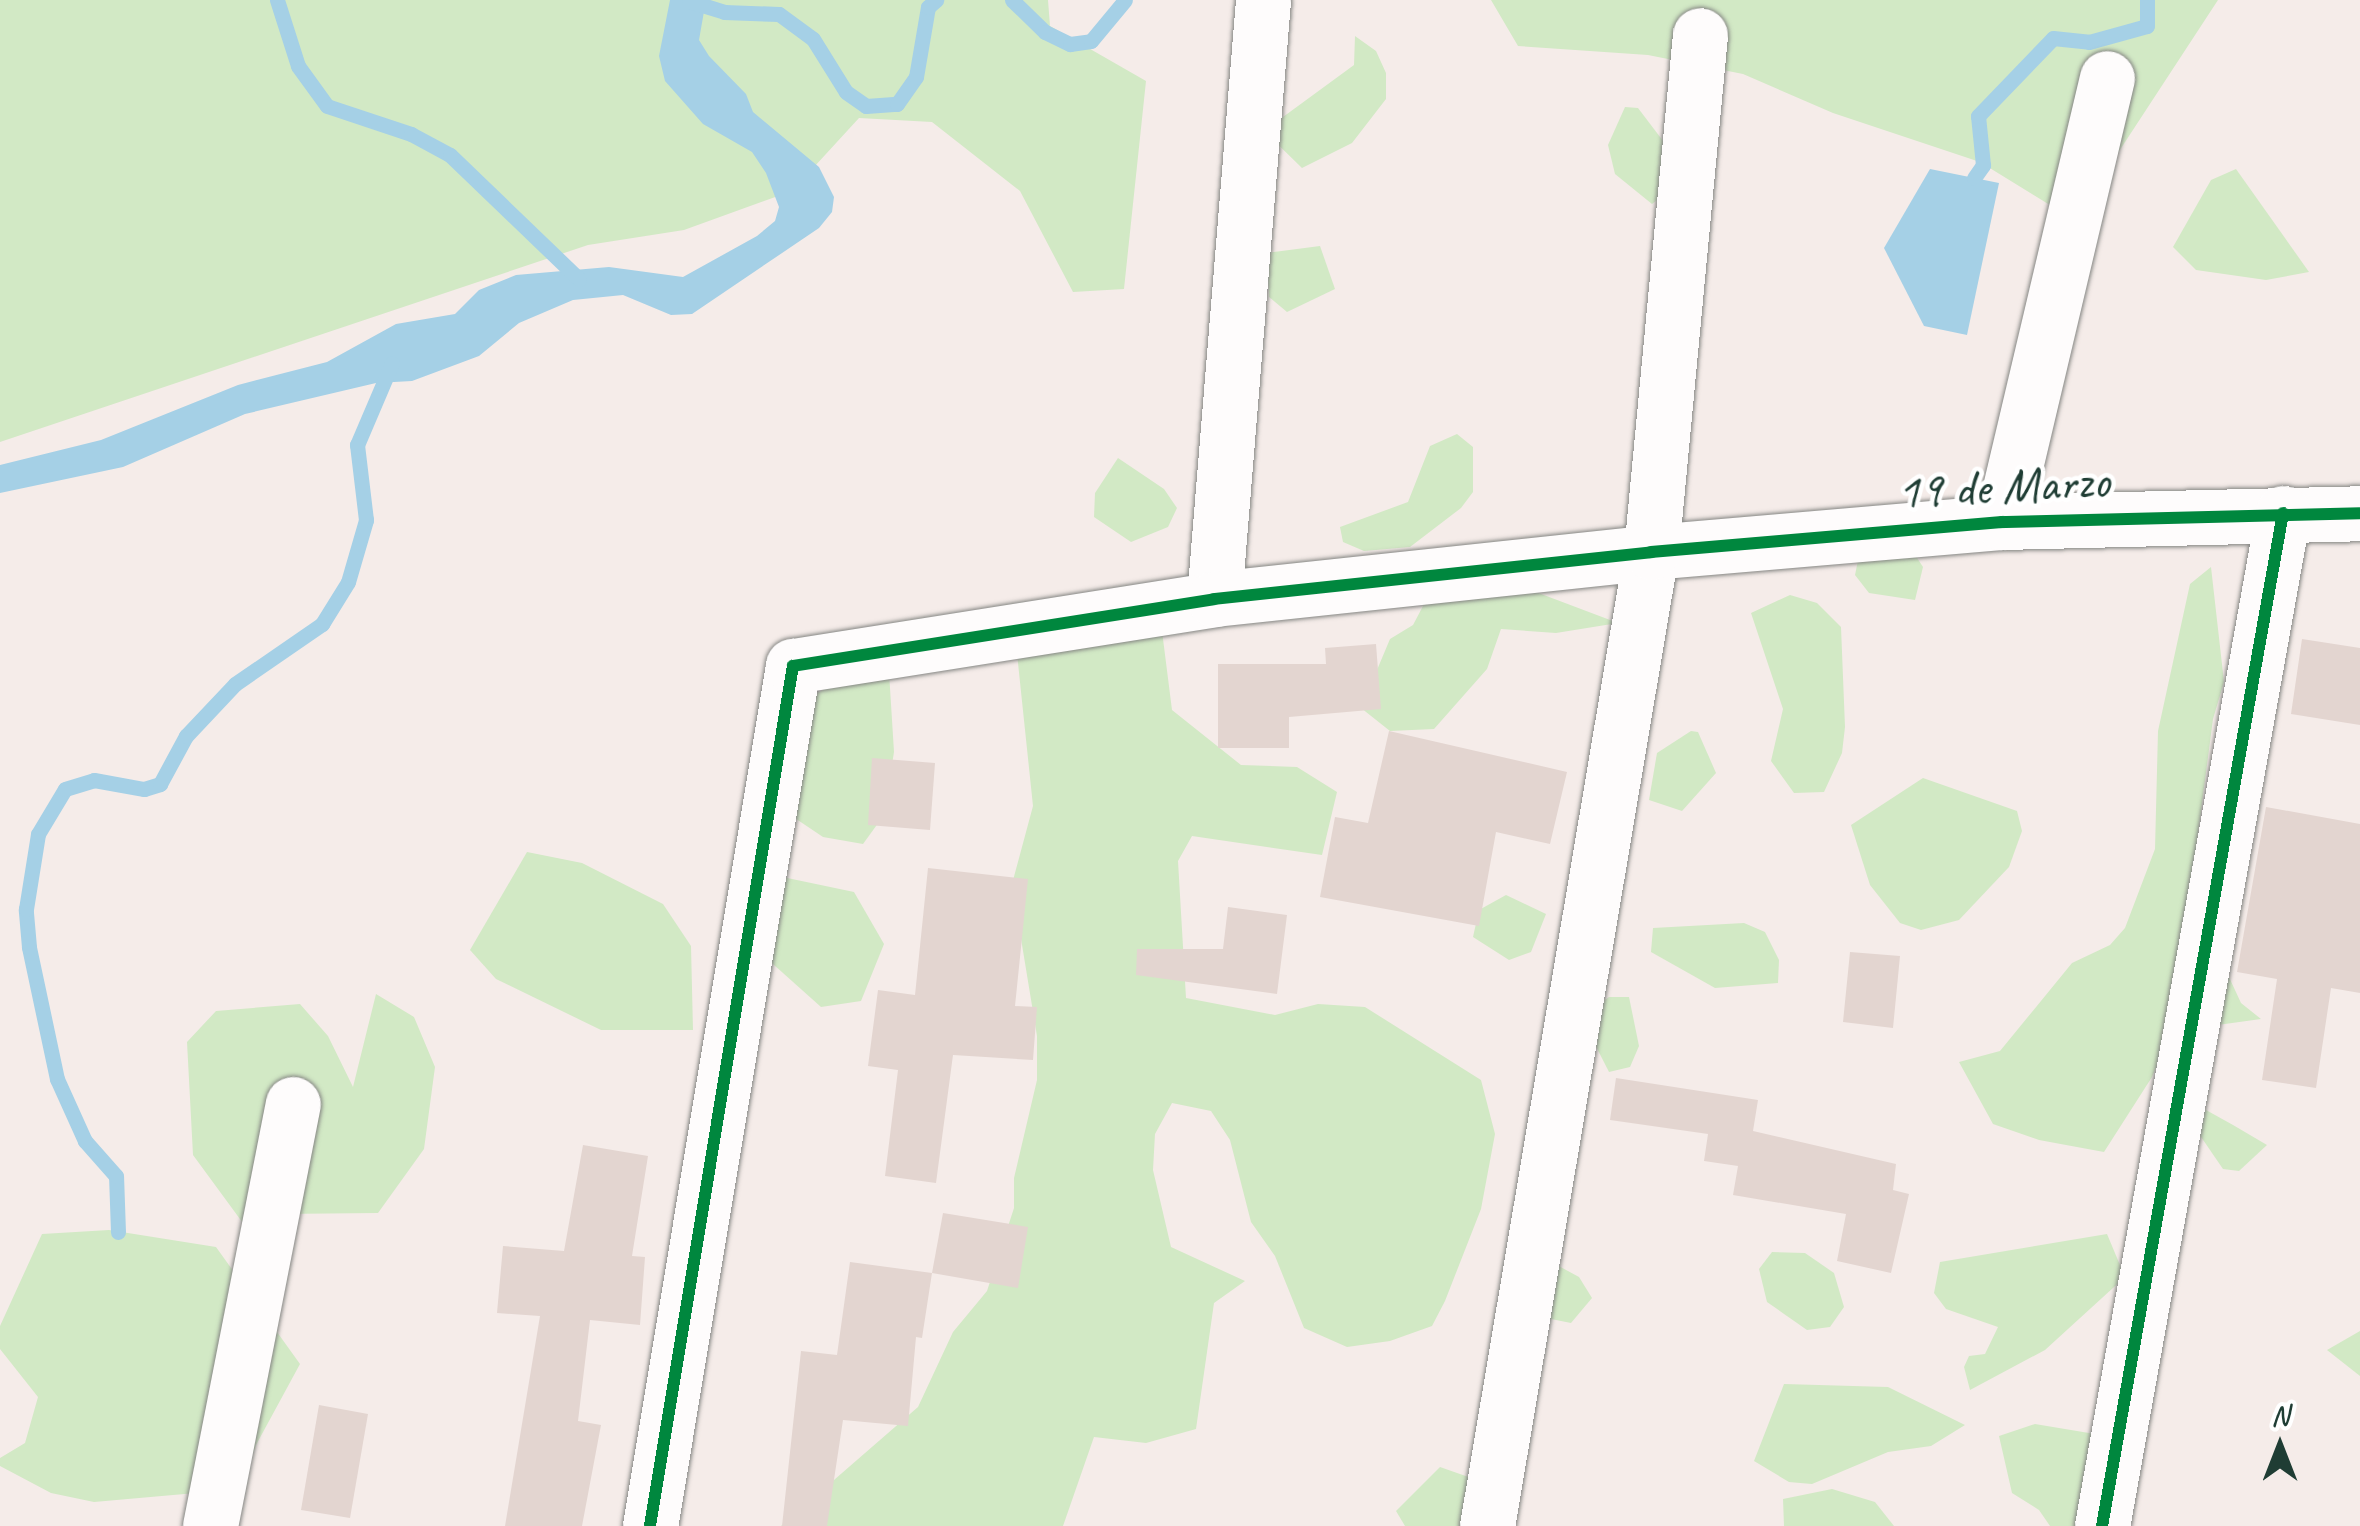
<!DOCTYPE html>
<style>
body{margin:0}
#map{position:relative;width:2360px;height:1526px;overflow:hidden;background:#f5ece9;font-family:Caveat,sans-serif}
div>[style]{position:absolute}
.green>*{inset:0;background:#d2e9c5}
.water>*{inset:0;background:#a5d0e6}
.stream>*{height:15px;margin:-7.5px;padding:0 7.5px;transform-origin:7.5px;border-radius:7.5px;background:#a5d0e6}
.building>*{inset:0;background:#e3d5d0}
.roads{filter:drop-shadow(0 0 2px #858683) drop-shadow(0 0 2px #858683)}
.minor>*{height:55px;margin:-27.5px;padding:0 27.5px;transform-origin:27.5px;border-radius:27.5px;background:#fefcfc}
.cycleway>*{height:12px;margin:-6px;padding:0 6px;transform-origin:6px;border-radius:6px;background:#00873e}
span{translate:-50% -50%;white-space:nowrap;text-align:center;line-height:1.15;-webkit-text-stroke:9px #fff;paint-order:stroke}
.street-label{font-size:50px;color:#1f3d34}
.north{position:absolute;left:2230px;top:1396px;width:100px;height:100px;-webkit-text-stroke:8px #fff;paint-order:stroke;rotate:0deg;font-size:28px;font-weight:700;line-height:40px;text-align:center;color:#1f3d34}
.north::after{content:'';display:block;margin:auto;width:35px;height:45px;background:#1f3d34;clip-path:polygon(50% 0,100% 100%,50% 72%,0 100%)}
</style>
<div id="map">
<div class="green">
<i style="clip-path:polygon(0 0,1048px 0,1050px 26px,1146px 81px,1124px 289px,1073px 292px,1020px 191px,932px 122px,859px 118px,792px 191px,684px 230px,588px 245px,0 442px)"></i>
<i style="clip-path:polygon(1491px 0,2218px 0,2074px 220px,1980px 162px,1833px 113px,1743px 74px,1648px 55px,1518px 46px)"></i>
<i style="clip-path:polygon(1355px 36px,1376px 51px,1386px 73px,1386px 99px,1352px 143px,1302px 168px,1264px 131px,1354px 65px)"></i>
<i style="clip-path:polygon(1625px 107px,1638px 108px,1676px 158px,1672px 188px,1652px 204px,1615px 174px,1608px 145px)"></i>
<i style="clip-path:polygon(2236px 169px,2309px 272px,2266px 280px,2196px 270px,2173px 247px,2211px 180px)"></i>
<i style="clip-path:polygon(1320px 246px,1335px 289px,1287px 312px,1269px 297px,1267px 253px)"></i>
<i style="clip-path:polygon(1457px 434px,1473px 447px,1473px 492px,1461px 508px,1410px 547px,1364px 551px,1343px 542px,1340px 527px,1408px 502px,1430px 446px)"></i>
<i style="clip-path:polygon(1118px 458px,1164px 489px,1177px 508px,1168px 527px,1131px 542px,1094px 517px,1095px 493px)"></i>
<i style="clip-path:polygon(1904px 538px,1923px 567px,1915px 600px,1869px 593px,1855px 575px,1860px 551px)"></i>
<i style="clip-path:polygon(2211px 567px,2224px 682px,2213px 719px,2181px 964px,2186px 998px,2152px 1077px,2104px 1152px,2039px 1140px,1993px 1124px,1959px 1062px,2000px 1051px,2072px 963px,2110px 945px,2125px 928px,2155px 849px,2158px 731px,2190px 584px)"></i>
<i style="clip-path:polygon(1442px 570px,1528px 589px,1618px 623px,1556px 633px,1501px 629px,1487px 669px,1434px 729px,1390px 731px,1361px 708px,1390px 639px,1413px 625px)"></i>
<i style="clip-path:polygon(1790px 595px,1817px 603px,1841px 627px,1845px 727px,1842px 753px,1824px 792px,1794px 793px,1771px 761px,1783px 709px,1751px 613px)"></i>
<i style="clip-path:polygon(1161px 623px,1172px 710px,1241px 765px,1297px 767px,1337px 792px,1322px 855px,1192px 836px,1178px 861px,1186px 998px,1275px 1015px,1318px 1004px,1365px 1007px,1481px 1080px,1495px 1134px,1481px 1209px,1445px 1301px,1432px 1326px,1390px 1341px,1347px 1347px,1304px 1328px,1275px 1256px,1251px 1222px,1230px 1140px,1211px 1111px,1172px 1103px,1155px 1134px,1153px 1170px,1171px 1247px,1245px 1281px,1214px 1303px,1196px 1429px,1146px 1443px,1094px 1437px,1063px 1526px,781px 1526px,918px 1407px,953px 1332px,987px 1291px,1014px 1208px,1014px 1178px,1037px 1080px,1037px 1036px,1012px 884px,1033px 806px,1014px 625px)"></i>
<i style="clip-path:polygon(888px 656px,894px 752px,884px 815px,863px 844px,823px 837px,762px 796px,781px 712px)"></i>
<i style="clip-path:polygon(1691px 731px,1698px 732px,1716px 773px,1682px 811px,1649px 800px,1657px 753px)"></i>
<i style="clip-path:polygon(1923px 778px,2017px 811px,2022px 831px,2009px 867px,1959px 920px,1921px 930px,1900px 923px,1870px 885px,1851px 825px)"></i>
<i style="clip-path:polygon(527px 852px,582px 863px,663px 904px,691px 946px,693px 1030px,601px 1030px,496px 979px,470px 950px)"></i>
<i style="clip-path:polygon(773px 875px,854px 892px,884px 944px,861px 1001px,821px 1007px,746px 940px)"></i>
<i style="clip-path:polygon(1506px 895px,1546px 914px,1531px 952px,1509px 960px,1473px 937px,1479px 910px)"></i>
<i style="clip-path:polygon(1744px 923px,1765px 932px,1779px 960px,1778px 983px,1715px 988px,1651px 952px,1653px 928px)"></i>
<i style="clip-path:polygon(2229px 977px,2241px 1003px,2261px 1019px,2196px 1028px)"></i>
<i style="clip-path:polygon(376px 994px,414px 1017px,435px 1067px,424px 1149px,378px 1213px,278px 1214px,248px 1230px,193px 1155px,187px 1042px,216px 1011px,300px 1004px,328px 1036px,353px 1087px)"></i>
<i style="clip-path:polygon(1609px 997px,1629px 997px,1639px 1046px,1630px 1067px,1609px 1072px,1581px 1017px)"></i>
<i style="clip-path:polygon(2197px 1105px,2233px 1125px,2267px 1145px,2239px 1171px,2223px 1169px,2199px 1134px)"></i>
<i style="clip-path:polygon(109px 1230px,216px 1247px,300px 1364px,256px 1445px,241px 1489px,94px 1502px,51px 1493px,0 1466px,0 1458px,25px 1443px,38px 1397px,0 1349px,0 1326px,42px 1234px)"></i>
<i style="clip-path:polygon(2107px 1234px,2125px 1277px,2045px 1350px,1970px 1390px,1964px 1367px,1969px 1356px,1985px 1354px,1998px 1327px,1946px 1309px,1934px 1293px,1940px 1262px)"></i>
<i style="clip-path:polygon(1772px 1252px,1805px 1253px,1834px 1273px,1844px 1307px,1830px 1327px,1807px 1330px,1767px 1302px,1759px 1269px)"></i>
<i style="clip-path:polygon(1555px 1264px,1579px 1277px,1592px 1298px,1571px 1323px,1536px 1316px)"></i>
<i style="clip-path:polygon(2360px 1331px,2360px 1376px,2327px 1350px)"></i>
<i style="clip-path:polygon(1784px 1384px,1888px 1387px,1965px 1425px,1931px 1446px,1888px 1452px,1812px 1484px,1789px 1482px,1754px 1461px)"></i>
<i style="clip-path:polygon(2035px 1424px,2107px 1436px,2116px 1526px,2050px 1526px,2039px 1510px,2012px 1493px,1999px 1436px)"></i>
<i style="clip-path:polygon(1440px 1467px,1477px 1480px,1493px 1526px,1405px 1526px,1396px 1511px)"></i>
<i style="clip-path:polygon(1832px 1489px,1875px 1502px,1894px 1526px,1784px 1526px,1783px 1499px)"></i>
</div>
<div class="water">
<i style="clip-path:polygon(670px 0,706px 0,699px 40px,709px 56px,746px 94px,753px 112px,819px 167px,834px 197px,832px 212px,819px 228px,692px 314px,671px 315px,623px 295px,573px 300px,519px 323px,479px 356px,412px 381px,376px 383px,245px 414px,123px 467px,0 493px,0 465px,101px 440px,238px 385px,327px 362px,396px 324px,455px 314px,479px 290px,516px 275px,609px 267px,683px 277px,757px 236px,775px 221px,779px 207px,766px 173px,752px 152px,703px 124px,665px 81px,659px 56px)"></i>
<i style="clip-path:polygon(1930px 169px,1999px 183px,1967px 335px,1924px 326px,1884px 248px)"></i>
</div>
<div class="stream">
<i style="left:277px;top:0;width:69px;rotate:72.3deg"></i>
<i style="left:298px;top:66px;width:49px;rotate:54.1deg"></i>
<i style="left:327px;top:106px;width:89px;rotate:18.4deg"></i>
<i style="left:411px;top:134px;width:44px;rotate:28.3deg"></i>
<i style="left:450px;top:155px;width:179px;rotate:43.9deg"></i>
<i style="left:1012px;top:0;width:46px;rotate:44.1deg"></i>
<i style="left:1045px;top:32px;width:28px;rotate:26deg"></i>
<i style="left:1070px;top:44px;width:21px;rotate:-8deg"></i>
<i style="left:1091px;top:41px;width:53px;rotate:-50.3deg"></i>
<i style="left:689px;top:1px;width:37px;rotate:17deg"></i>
<i style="left:724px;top:12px;width:55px;rotate:2.1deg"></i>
<i style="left:779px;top:14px;width:42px;rotate:36.3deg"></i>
<i style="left:813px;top:39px;width:62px;rotate:58.1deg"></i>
<i style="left:846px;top:92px;width:24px;rotate:35deg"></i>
<i style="left:866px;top:106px;width:31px;rotate:-4deg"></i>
<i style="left:897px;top:104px;width:33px;rotate:-55deg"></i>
<i style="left:916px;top:77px;width:71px;rotate:-80.3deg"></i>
<i style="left:928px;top:7px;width:11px;rotate:-41deg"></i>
<i style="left:1974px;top:178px;width:16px;rotate:-55deg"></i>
<i style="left:1983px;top:165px;width:49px;rotate:-95.8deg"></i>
<i style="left:1978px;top:116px;width:108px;rotate:-46.1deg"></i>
<i style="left:2053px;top:38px;width:36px;rotate:6deg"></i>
<i style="left:2089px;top:42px;width:60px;rotate:-15.4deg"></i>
<i style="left:2147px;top:26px;width:26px;rotate:-90deg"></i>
<i style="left:118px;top:1232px;width:56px;rotate:-92deg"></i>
<i style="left:116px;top:1176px;width:47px;rotate:-131.5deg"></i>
<i style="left:85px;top:1141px;width:68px;rotate:-114.3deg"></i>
<i style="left:57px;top:1079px;width:135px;rotate:-102deg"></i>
<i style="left:29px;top:947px;width:38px;rotate:-95deg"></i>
<i style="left:26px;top:909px;width:76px;rotate:-80.9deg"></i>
<i style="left:38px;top:834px;width:52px;rotate:-59deg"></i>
<i style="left:65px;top:789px;width:30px;rotate:-17deg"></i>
<i style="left:94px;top:780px;width:51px;rotate:10.2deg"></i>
<i style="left:144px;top:789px;width:17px;rotate:-17deg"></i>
<i style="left:160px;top:784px;width:55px;rotate:-61.6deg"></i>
<i style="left:186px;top:736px;width:71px;rotate:-46.7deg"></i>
<i style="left:235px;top:684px;width:106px;rotate:-34.6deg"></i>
<i style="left:322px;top:624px;width:49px;rotate:-58.2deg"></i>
<i style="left:348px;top:582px;width:65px;rotate:-73.8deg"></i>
<i style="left:366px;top:520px;width:76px;rotate:-96.8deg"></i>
<i style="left:357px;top:445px;width:89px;rotate:-66.9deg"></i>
</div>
<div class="building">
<i style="clip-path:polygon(2302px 639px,2360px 648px,2360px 725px,2291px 714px)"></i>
<i style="clip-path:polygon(1376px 644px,1381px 709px,1289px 717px,1289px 748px,1218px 748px,1218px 664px,1326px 664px,1325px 648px)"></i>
<i style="clip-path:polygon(1389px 731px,1567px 772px,1550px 844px,1496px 832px,1479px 926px,1320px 897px,1335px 817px,1368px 823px)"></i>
<i style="clip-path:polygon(872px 758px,935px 763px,930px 830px,868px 825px)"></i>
<i style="clip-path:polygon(2266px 807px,2360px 824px,2360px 993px,2331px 988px,2316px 1088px,2262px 1080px,2277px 979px,2237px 972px)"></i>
<i style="clip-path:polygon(928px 868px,1028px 879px,1015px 1006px,1037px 1007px,1033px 1060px,953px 1055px,936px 1183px,885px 1176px,898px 1070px,868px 1066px,878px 990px,915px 995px)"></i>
<i style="clip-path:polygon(1228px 907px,1287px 915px,1277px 994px,1136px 975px,1137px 949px,1223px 949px)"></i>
<i style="clip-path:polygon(1850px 952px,1900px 956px,1893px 1028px,1843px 1022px)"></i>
<i style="clip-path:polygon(1616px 1078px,1758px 1100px,1753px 1131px,1896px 1164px,1893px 1190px,1909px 1194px,1891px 1273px,1837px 1261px,1846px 1214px,1733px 1195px,1738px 1166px,1704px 1161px,1708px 1134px,1610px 1120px)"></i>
<i style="clip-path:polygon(583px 1145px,648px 1156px,632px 1256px,645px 1257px,640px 1325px,590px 1320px,578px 1421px,601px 1425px,582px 1526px,505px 1526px,540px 1316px,497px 1313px,503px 1246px,564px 1251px)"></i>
<i style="clip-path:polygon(943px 1213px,1028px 1227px,1018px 1288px,932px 1273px)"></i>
<i style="clip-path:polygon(850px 1262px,932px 1273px,922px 1338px,916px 1337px,908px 1426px,843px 1420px,827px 1526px,782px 1526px,801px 1351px,837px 1355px)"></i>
<i style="clip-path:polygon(319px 1405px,368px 1414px,350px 1518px,301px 1510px)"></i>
</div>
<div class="roads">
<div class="minor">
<i style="left:2002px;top:522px;width:456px;rotate:-76.7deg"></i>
<i style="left:1214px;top:599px;width:601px;rotate:-85.32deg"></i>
<i style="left:210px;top:1526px;width:430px;rotate:-78.9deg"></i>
<i style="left:650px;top:1526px;width:872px;rotate:-80.56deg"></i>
<i style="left:793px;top:666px;width:426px;rotate:-9deg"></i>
<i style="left:1214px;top:599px;width:440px;rotate:-6.1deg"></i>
<i style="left:1651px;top:552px;width:352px;rotate:-4.9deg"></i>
<i style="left:2002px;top:522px;width:358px;rotate:-1.4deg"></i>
<i style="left:1487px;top:1526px;width:988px;rotate:-80.44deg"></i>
<i style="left:1651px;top:552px;width:519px;rotate:-84.59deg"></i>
<i style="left:2102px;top:1526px;width:1029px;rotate:-79.87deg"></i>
</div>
</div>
<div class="cycleway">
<i style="left:650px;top:1526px;width:872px;rotate:-80.56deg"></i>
<i style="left:793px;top:666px;width:426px;rotate:-9deg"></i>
<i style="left:1214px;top:599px;width:440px;rotate:-6.1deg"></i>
<i style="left:1651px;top:552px;width:352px;rotate:-4.9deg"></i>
<i style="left:2002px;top:522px;width:358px;rotate:-1.4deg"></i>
<i style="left:2102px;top:1526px;width:1029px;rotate:-79.87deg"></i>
</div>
<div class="street-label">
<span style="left:2003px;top:486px;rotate:-3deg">19 de Marzo</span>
</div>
<div class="north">N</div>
</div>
